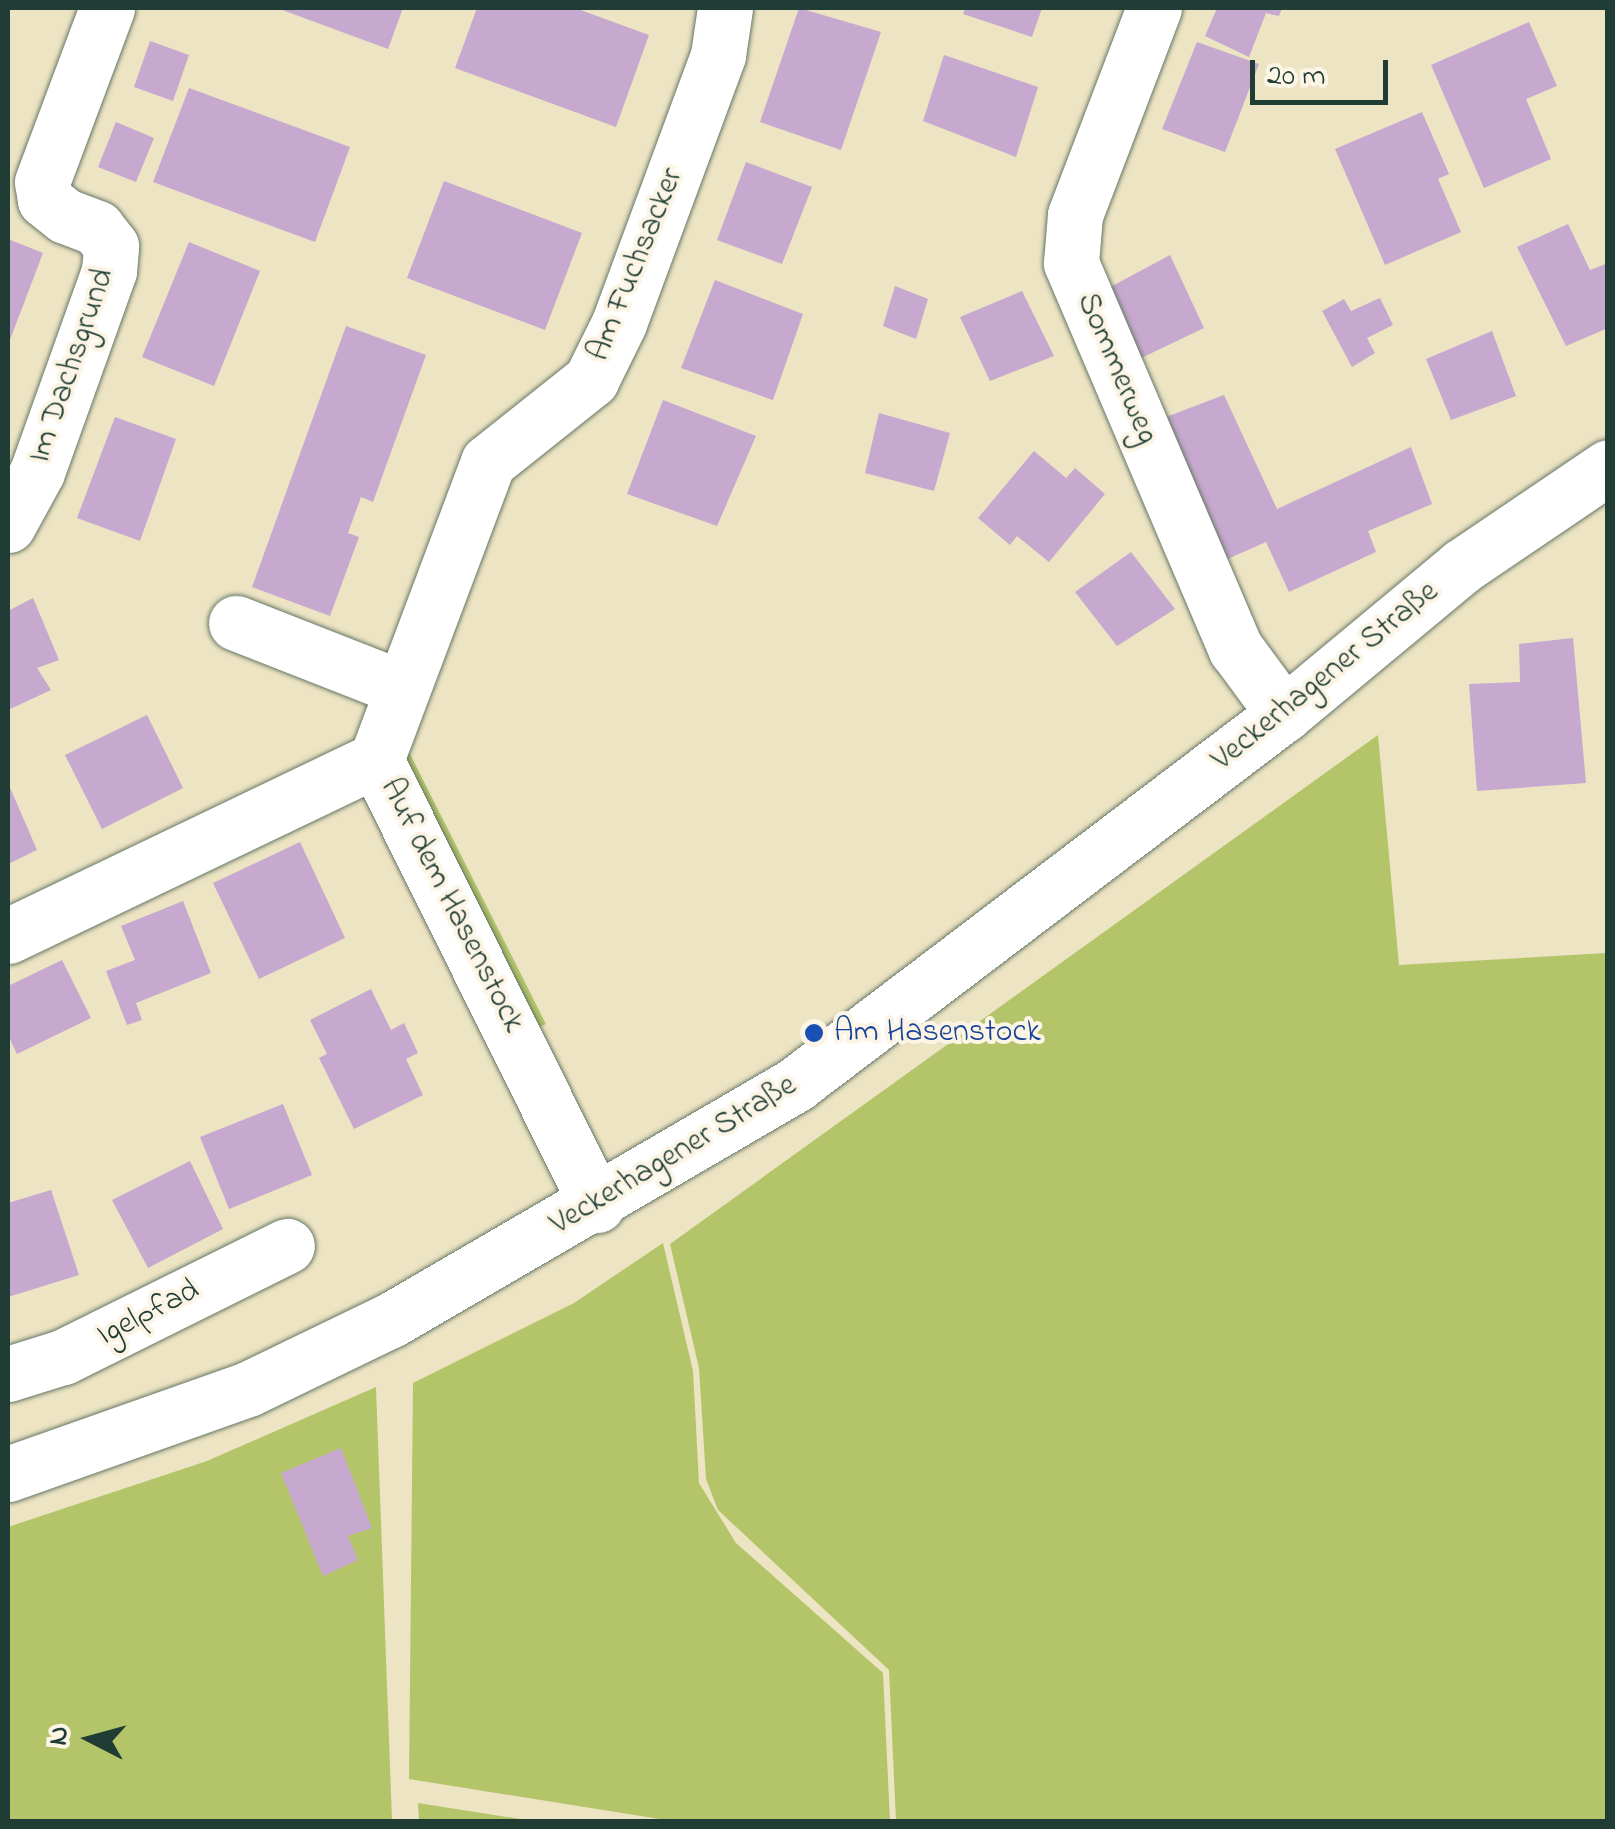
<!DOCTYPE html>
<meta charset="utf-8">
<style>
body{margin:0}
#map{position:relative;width:1615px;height:1829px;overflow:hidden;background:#ece4c3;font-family:"Indie Flower",sans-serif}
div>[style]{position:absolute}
.green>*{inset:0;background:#b3c568}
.building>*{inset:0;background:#c7a8cf}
.roads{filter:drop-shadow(0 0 2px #677766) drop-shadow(0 0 2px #677766)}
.minor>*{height:55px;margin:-27.5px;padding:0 27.5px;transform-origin:27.5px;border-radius:27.5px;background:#fff}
.dots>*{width:28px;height:28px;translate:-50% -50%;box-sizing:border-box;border:5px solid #fcf5e5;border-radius:50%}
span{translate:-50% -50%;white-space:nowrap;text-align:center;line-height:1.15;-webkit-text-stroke:8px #fcf5e5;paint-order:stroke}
.street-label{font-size:32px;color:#1f3d34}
.transit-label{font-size:32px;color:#164399}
.left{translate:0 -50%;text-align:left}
.frame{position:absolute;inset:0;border:10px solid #1f3d34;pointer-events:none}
.north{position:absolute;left:40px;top:1689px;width:100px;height:100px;-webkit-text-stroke:8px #fcf5e5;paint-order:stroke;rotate:276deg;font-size:28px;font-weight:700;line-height:40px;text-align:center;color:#1f3d34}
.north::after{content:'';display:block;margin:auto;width:35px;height:45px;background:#1f3d34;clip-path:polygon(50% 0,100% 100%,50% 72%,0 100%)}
.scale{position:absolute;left:1250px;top:60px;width:138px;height:45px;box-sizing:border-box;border:5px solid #1f3d34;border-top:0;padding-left:12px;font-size:30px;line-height:35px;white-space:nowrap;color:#1f3d34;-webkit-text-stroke:8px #fcf5e5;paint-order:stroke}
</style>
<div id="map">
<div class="green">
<i style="clip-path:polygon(508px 484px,409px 752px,546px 1024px,536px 1029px,399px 749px)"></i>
<i style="clip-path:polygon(1378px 735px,1399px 965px,1607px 953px,1607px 1821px,896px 1821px,889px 1670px,718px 1510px,706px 1479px,699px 1368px,670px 1244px)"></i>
<i style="clip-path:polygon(663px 1243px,693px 1371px,699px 1483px,736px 1543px,883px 1673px,890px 1821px,672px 1821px,409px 1779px,413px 1383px,574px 1303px)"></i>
<i style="clip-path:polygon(376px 1387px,392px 1821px,8px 1821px,8px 1527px,207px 1461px)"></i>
<i style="clip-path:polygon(418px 1803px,533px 1821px,419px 1821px)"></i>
</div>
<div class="building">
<i style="clip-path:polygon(277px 8px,403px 8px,388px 49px)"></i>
<i style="clip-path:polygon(477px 8px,575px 8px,649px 35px,616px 127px,455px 68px)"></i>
<i style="clip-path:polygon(799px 8px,881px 32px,841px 150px,760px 122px)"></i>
<i style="clip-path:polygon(965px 8px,1042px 8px,1032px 37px,963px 14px)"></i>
<i style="clip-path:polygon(1217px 8px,1282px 8px,1279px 16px,1266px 13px,1249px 57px,1205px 36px)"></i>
<i style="clip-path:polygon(1529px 22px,1557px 86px,1526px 99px,1551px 159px,1484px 188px,1431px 65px)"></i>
<i style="clip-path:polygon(150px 41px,189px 55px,173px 101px,134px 87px)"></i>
<i style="clip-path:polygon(1197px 42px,1259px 64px,1225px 152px,1162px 129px)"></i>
<i style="clip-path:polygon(944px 55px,1038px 87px,1016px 157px,923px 121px)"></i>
<i style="clip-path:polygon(189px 88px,350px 147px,315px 242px,153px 182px)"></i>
<i style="clip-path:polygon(1422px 112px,1449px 174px,1438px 179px,1461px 232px,1385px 265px,1335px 149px)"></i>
<i style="clip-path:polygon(116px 122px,154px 138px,136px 182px,98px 167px)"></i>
<i style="clip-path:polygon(746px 162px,812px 187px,782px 264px,717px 240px)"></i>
<i style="clip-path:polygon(444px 181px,582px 233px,545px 330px,407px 278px)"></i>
<i style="clip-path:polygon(1568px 224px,1590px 270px,1608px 263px,1608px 328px,1566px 346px,1517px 247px)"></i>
<i style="clip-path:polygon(8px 239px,43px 253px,8px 345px)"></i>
<i style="clip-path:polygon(189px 242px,260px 271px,214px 386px,142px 357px)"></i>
<i style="clip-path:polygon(1170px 255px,1204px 328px,1137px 360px,1103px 291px)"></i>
<i style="clip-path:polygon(715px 280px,803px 314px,773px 400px,681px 368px)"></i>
<i style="clip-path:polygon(895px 286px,928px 299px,916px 339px,883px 326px)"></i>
<i style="clip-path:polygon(1022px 291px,1054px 356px,990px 381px,960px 317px)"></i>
<i style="clip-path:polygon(1380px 298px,1393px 325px,1367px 338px,1375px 353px,1352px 367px,1322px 311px,1344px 299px,1351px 311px)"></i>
<i style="clip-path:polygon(346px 326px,426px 355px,373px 502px,361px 497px,348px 533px,359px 537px,330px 616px,252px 587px)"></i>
<i style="clip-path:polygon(1492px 331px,1516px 396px,1451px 420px,1426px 359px)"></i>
<i style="clip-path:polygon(1224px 395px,1277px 509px,1411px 447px,1432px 504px,1368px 531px,1376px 552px,1289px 592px,1266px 542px,1223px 561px,1158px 420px)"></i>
<i style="clip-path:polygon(663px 400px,756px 436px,717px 526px,627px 494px)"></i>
<i style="clip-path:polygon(879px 413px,950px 433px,934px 491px,865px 473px)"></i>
<i style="clip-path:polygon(115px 417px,176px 439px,140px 541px,77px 518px)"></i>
<i style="clip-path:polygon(1034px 451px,1066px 478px,1075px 468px,1105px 494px,1049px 562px,1017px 536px,1010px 545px,978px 518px)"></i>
<i style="clip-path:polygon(1131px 552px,1175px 609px,1117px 646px,1075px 592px)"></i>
<i style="clip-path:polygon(33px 598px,59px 660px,37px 668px,51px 690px,8px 710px,8px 611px)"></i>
<i style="clip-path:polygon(1573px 638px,1586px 783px,1477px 791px,1469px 684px,1520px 682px,1519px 644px)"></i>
<i style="clip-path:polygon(147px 715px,183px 788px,102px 829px,65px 755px)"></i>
<i style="clip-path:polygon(8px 783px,37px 850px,8px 864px)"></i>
<i style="clip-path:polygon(300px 842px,345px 938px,259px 979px,213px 883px)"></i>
<i style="clip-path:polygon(183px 901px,211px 973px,136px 1003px,142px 1020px,127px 1025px,106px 971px,135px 960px,121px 926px)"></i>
<i style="clip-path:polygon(62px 960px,91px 1018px,17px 1054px,8px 1035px,8px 986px)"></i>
<i style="clip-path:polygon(371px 989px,391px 1030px,404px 1023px,418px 1053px,406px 1059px,423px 1095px,354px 1129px,319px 1058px,327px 1054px,310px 1020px)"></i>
<i style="clip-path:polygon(283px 1104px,312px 1175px,229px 1209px,200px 1137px)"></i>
<i style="clip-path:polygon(190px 1161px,223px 1229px,148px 1268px,112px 1200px)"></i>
<i style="clip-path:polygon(51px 1190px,79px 1275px,8px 1297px,8px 1203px)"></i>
<i style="clip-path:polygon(341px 1448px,372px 1528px,348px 1536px,358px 1560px,323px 1576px,281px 1473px)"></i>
</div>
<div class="roads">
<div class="minor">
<i style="left:1154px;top:8px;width:222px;rotate:110.9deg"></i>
<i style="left:1075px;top:215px;width:48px;rotate:94.8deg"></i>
<i style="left:1071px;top:263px;width:420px;rotate:66.9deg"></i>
<i style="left:1236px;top:649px;width:81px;rotate:53.6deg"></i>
<i style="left:8px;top:525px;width:60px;rotate:-61.3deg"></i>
<i style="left:37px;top:472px;width:214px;rotate:-70.3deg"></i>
<i style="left:109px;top:271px;width:25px;rotate:-85deg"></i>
<i style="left:111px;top:246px;width:23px;rotate:-128deg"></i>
<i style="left:97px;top:228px;width:34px;rotate:-159deg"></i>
<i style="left:65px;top:216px;width:26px;rotate:-141deg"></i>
<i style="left:45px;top:200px;width:18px;rotate:-99deg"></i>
<i style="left:42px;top:182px;width:186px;rotate:-69.5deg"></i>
<i style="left:236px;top:623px;width:175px;rotate:21.4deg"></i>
<i style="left:376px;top:760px;width:318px;rotate:-69.4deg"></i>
<i style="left:488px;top:462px;width:132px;rotate:-38.5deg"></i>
<i style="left:591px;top:380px;width:64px;rotate:-63.8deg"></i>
<i style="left:619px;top:323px;width:286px;rotate:-69.7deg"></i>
<i style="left:718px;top:55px;width:48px;rotate:-81.5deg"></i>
<i style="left:376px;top:760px;width:497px;rotate:63.6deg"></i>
<i style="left:8px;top:936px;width:408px;rotate:-25.6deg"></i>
<i style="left:8px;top:1374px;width:58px;rotate:-17.2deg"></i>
<i style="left:63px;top:1357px;width:250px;rotate:-26.4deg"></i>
<i style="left:8px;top:1474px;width:255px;rotate:-19.5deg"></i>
<i style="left:248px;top:1389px;width:159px;rotate:-25.8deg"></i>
<i style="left:391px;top:1320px;width:469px;rotate:-30.2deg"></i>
<i style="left:796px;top:1084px;width:612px;rotate:-37.17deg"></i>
<i style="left:1284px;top:714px;width:231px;rotate:-39.7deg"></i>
<i style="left:1462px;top:566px;width:176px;rotate:-34.1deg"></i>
</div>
</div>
<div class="dots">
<i style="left:814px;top:1033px;background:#1a4fb4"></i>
</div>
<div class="street-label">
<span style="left:637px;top:265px;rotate:-68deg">Am Fuchsacker</span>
<span style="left:73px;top:366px;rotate:-71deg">Im Dachsgrund</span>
<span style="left:1116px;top:369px;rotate:67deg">Sommerweg</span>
<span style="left:1326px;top:677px;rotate:-39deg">Veckerhagener Straße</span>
<span style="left:451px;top:906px;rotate:63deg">Auf dem Hasenstock</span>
<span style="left:674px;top:1156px;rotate:-31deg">Veckerhagener Straße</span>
<span style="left:149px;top:1314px;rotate:-27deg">Igelpfad</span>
</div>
<div class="transit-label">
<span class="left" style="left:834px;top:1033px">Am Hasenstock</span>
</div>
<div class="frame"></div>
<div class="north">N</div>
<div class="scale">20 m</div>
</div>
